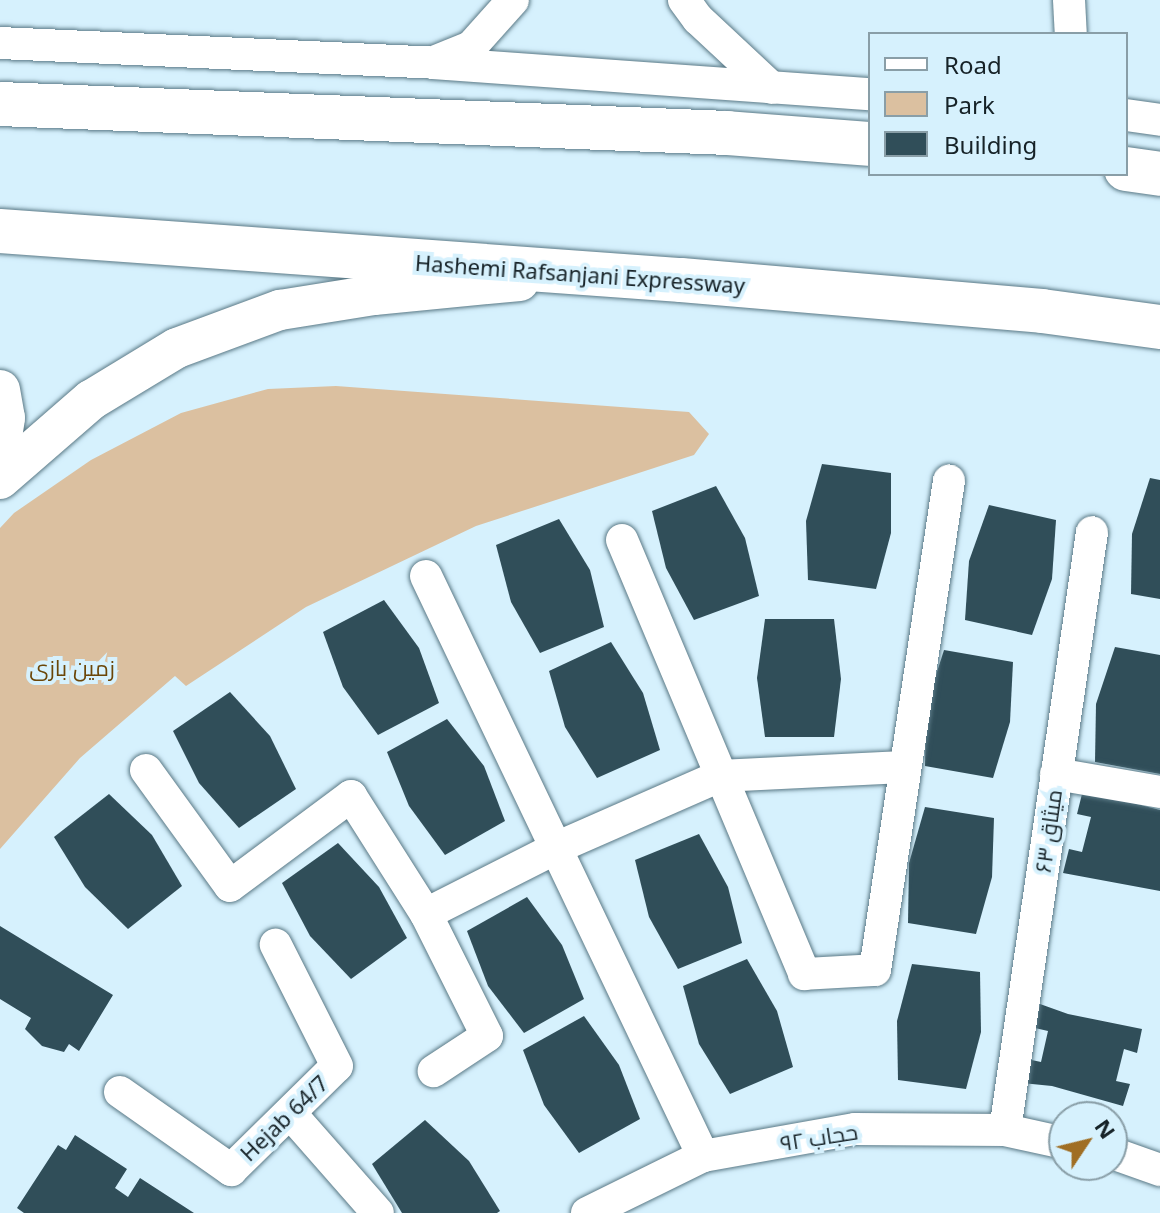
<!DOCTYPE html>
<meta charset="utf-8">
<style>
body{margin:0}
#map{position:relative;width:1160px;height:1213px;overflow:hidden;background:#d6f1fd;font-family:"Noto Sans",Cairo,sans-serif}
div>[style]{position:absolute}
.green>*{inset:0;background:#dbc0a0}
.building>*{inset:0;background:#304e59}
.roads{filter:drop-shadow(0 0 2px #5a7986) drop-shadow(0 0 2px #5a7986)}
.minor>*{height:32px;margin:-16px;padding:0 16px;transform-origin:16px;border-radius:16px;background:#fff}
.major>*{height:40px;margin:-20px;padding:0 20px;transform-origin:20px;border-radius:20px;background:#fff}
.highway>*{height:44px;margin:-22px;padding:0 22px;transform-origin:22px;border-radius:22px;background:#fff}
span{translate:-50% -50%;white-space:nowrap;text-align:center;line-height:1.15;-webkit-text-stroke:8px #d6f1fd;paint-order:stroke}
.street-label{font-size:22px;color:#162227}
.park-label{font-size:22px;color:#6b4608}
.legend{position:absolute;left:868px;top:32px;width:260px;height:144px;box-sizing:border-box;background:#d6f1fd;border:2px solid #899ea7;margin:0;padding:10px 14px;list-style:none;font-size:24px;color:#162227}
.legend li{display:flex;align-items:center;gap:16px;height:40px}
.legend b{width:40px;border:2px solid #899ea7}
.north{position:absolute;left:1048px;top:1101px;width:80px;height:80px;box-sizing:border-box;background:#d6f1fd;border:2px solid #899ea7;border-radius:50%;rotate:55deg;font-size:22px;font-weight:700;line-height:32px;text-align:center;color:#162227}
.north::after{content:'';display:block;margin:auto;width:28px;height:36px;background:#a06e23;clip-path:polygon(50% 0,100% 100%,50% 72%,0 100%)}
</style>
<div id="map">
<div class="green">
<i style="clip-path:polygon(336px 386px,689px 412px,709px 434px,694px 455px,476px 526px,306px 607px,186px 686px,175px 676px,80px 758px,0 849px,0 528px,14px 513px,91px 460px,181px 413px,268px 389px)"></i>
</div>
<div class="building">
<i style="clip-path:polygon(822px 464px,891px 473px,891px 533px,876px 589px,808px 580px,806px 521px)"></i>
<i style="clip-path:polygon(1150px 478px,1160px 480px,1160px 599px,1131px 594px,1132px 534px)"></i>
<i style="clip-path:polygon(716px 486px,745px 538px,759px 596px,694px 620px,666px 568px,652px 511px)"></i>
<i style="clip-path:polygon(989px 505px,1056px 520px,1052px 579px,1032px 635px,965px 620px,969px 561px)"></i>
<i style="clip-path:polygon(559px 519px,590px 570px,604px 627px,540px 653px,511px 602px,496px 545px)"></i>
<i style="clip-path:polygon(384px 600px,419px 648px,439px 703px,378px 735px,343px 687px,323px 632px)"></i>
<i style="clip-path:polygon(765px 619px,834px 619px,841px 679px,834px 737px,765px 737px,757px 678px)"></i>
<i style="clip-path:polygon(611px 642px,643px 693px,660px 750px,597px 778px,565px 727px,549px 671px)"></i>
<i style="clip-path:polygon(1115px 647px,1160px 655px,1160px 774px,1095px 762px,1096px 704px)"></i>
<i style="clip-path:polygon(944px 650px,1013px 662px,1010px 722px,993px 778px,925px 766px,926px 706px)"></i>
<i style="clip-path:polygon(230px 692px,270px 736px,296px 789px,239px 828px,199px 783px,173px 731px)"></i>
<i style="clip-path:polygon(447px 719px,484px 766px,505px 821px,445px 855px,409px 806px,387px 752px)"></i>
<i style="clip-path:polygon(1083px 790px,1160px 810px,1160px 891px,1063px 873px,1069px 849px,1082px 852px,1091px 817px,1077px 814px)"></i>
<i style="clip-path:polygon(109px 794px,152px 835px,182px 886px,128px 929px,85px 887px,54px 837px)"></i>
<i style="clip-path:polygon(925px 807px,994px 818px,992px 877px,976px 934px,908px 923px,909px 863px)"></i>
<i style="clip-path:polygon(699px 834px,728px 887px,742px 943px,678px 969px,649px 917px,635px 860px)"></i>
<i style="clip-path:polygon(338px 843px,379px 887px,407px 938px,351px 979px,310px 936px,282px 883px)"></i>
<i style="clip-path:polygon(527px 897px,562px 945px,584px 999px,524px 1033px,488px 986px,467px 931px)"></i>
<i style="clip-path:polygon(0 926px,113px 995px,79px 1051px,69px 1044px,64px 1052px,42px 1046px,25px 1029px,31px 1018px,0 999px)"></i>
<i style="clip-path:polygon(747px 959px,777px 1011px,793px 1067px,730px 1094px,699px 1044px,683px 986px)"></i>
<i style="clip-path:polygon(912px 964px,980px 972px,981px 1032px,966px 1089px,898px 1080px,897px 1021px)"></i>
<i style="clip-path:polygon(1040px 1004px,1068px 1014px,1142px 1029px,1137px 1053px,1124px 1049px,1116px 1081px,1130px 1084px,1123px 1106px,1052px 1086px,1022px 1083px,1027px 1059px,1041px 1062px,1048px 1031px,1035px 1028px)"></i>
<i style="clip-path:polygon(584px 1016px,619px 1065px,640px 1119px,579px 1153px,544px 1105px,523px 1050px)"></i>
<i style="clip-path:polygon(425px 1120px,469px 1161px,500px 1211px,497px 1213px,402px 1213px,372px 1164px)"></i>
<i style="clip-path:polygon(75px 1135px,127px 1169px,115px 1188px,128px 1197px,140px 1178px,194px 1213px,24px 1213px,17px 1208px,58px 1145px,66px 1150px)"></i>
</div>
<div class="roads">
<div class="minor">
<i style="left:684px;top:0;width:24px;rotate:54deg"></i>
<i style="left:698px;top:19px;width:101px;rotate:43deg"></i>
<i style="left:1069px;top:0;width:34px;rotate:87deg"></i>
<i style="left:0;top:43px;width:433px;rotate:2.6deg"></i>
<i style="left:433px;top:63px;width:438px;rotate:4.1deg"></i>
<i style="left:436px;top:61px;width:38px;rotate:-22deg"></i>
<i style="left:471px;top:47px;width:63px;rotate:-48.2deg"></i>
<i style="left:1126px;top:115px;width:34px;rotate:8deg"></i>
<i style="left:622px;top:540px;width:471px;rotate:67.2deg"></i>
<i style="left:804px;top:974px;width:71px;rotate:-3.2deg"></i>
<i style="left:875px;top:970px;width:495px;rotate:-81.4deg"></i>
<i style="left:426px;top:576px;width:643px;rotate:64.47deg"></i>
<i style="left:146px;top:770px;width:143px;rotate:54.1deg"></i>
<i style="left:230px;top:886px;width:151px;rotate:-36.6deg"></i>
<i style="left:351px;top:796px;width:140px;rotate:57.6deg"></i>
<i style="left:426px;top:914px;width:136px;rotate:63.4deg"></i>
<i style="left:487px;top:1036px;width:64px;rotate:146.6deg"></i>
<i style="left:1056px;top:774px;width:106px;rotate:9.8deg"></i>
<i style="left:426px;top:914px;width:146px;rotate:-26.9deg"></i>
<i style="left:556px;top:848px;width:179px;rotate:-23.7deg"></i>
<i style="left:720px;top:776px;width:183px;rotate:-2.8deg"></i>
<i style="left:120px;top:1092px;width:136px;rotate:35.1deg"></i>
<i style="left:231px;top:1170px;width:148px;rotate:-44.5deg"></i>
<i style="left:337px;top:1066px;width:136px;rotate:-116.8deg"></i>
<i style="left:290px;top:1113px;width:133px;rotate:48.7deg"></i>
<i style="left:1005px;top:1130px;width:604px;rotate:-81.72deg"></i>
<i style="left:1112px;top:1153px;width:51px;rotate:19.5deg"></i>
<i style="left:587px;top:1213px;width:129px;rotate:-26.2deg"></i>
<i style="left:703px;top:1156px;width:154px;rotate:-10.1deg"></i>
<i style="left:855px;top:1129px;width:150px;rotate:0.4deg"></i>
<i style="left:1005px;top:1130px;width:60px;rotate:12.4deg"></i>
</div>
<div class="major">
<i style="left:0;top:390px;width:28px;rotate:80deg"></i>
<i style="left:5px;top:418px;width:32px;rotate:99deg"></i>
<i style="left:0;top:479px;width:121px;rotate:-41deg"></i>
<i style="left:91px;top:400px;width:100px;rotate:-31.2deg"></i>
<i style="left:177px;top:348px;width:110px;rotate:-20.3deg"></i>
<i style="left:280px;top:310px;width:95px;rotate:-9.1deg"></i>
<i style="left:374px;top:295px;width:146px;rotate:-5.5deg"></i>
</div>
<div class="highway">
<i style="left:0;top:104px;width:728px;rotate:2.28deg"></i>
<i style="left:727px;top:133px;width:143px;rotate:4.4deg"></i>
<i style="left:1126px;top:169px;width:34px;rotate:8deg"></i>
<i style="left:0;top:231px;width:683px;rotate:4.12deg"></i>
<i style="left:681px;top:280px;width:362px;rotate:4.9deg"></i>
<i style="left:1042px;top:311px;width:119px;rotate:7.7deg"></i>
</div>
</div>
<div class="street-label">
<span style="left:580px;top:274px;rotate:4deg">Hashemi Rafsanjani Expressway</span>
<span style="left:1048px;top:831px;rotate:-82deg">میثاق ۶۳</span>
<span style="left:284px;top:1118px;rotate:-44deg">Hejab 64/7</span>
<span style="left:819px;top:1137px;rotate:-9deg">حجاب ۹۲</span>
</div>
<div class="park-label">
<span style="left:72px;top:668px">زمین بازی</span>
</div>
<ul class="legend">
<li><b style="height:10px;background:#fff"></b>Road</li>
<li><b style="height:22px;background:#dbc0a0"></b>Park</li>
<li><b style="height:22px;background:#304e59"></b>Building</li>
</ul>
<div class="north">N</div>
</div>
